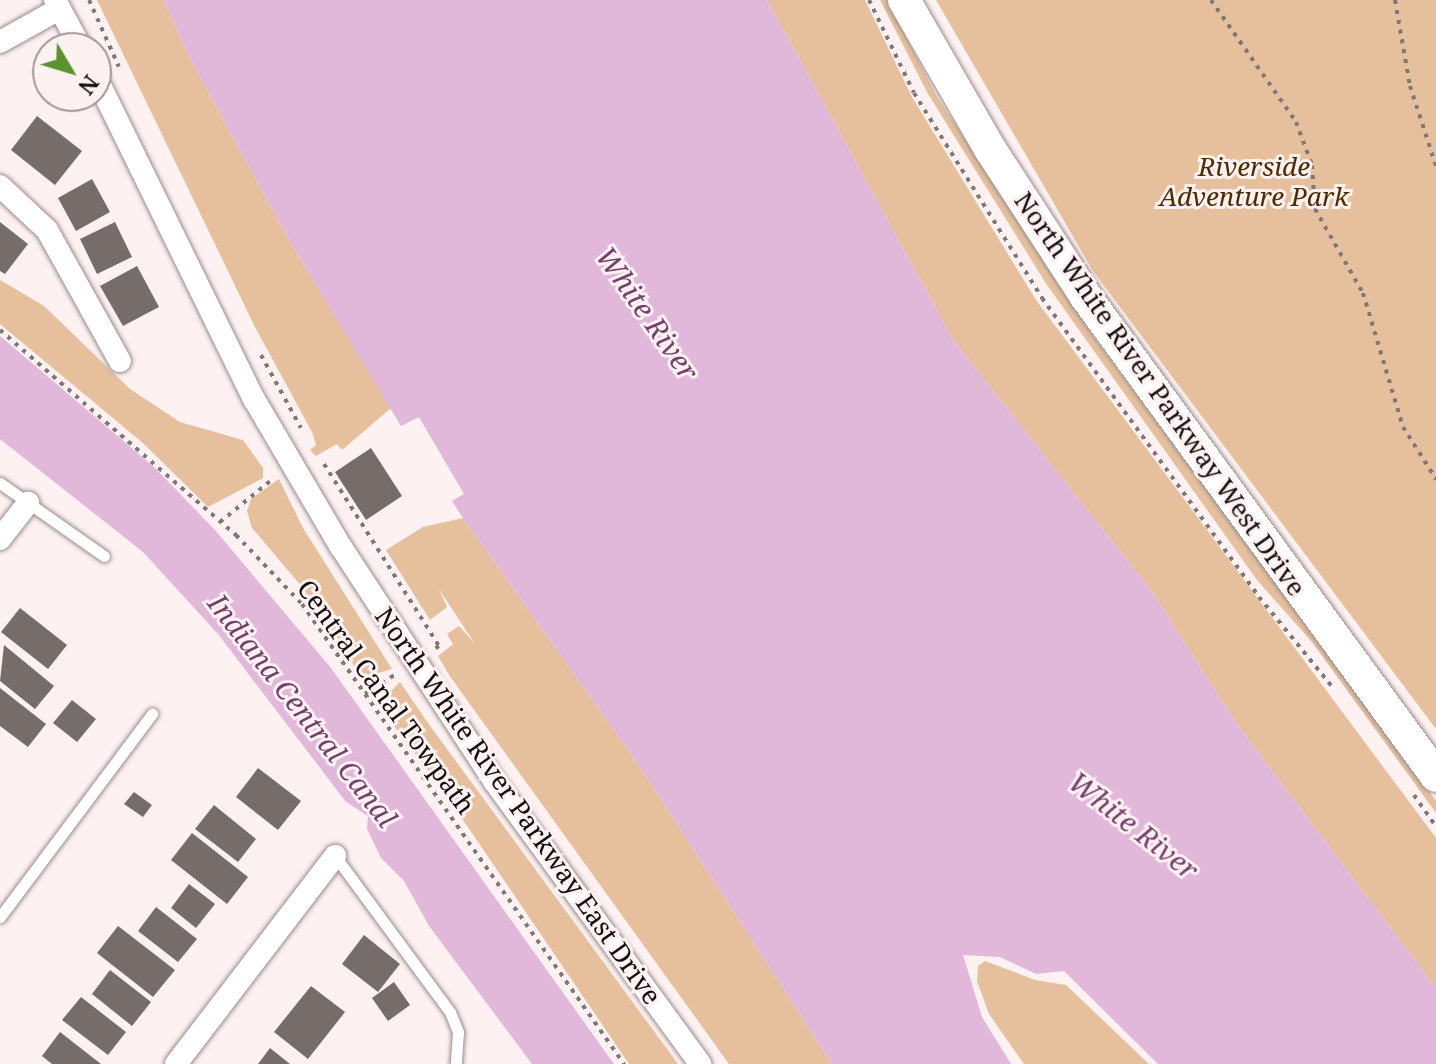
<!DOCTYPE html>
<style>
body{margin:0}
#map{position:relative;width:1436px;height:1064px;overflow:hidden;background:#fef1f1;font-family:"Noto Serif",serif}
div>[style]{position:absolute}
.green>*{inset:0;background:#e6c09d}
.water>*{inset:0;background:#e1b8da}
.building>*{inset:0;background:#766c69}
.path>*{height:4px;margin-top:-2px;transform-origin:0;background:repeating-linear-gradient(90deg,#807878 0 4px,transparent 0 10px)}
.roads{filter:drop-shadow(0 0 2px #978c8c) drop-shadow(0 0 2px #978c8c)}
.lane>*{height:11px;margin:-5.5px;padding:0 5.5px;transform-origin:5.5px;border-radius:5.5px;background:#fff}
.street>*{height:22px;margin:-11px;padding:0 11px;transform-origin:11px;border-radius:11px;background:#fff}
.secondary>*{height:32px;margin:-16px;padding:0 16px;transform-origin:16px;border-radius:16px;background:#fff}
span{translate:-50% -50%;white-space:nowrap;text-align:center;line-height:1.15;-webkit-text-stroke:6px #fef1f1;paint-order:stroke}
.park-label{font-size:26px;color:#4f2b00;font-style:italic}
.street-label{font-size:26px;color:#130f0f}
.water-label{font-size:28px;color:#73406d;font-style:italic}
.north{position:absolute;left:32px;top:32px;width:80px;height:80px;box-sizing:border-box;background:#fef1f1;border:2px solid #a09797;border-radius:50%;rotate:128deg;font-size:22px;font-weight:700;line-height:32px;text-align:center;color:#130f0f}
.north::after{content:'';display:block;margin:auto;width:28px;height:36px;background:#59922e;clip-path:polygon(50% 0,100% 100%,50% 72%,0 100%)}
</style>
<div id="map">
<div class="green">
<i style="clip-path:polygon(97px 0,164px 0,189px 57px,290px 242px,391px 408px,342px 450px,337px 444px,316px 456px,310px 450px,316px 445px,312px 432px,255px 327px)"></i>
<i style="clip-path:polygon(767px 0,865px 0,912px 97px,1036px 300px,1436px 838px,1436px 988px,1239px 727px,1150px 589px,954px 341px)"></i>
<i style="clip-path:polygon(880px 0,887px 0,936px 95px,1094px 337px,1436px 801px,1436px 813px,1312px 642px,1257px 580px,1047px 285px,928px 94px)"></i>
<i style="clip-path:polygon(936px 0,1436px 0,1436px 729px,1093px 271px)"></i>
<i style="clip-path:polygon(0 280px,44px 306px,130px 389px,180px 422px,243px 440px,263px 468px,263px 478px,208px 507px,144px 444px,0 324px)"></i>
<i style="clip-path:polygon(279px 479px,303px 528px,392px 669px,362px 678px,302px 587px,252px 528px,247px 511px,251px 499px)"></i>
<i style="clip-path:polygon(463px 518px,642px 770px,832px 1064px,729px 1064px,449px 675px,438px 656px,453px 644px,447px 634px,459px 626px,475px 644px,439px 589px,447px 607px,430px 620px,386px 550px,423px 527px)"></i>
<i style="clip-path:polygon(400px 682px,428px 723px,678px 1064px,629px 1064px,444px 792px,378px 705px)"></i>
<i style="clip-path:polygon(985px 961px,1035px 980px,1066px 985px,1149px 1064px,1024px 1064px,989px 1014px,977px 981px,978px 966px)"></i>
</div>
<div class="water">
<i style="clip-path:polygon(164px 0,767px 0,954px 341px,1150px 589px,1239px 727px,1436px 988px,1436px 1064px,1158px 1064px,1064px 971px,1036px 974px,1000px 957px,963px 955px,982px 1017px,1011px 1064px,832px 1064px,642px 770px,463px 518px,452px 501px,464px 494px,419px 417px,401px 426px,290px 242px,189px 57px)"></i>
<i style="clip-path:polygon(0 336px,154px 467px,215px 530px,331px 668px,614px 1064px,532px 1064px,429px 926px,404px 881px,381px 858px,367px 829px,368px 816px,346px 802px,218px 634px,143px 552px,0 439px)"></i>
</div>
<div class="building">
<i style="clip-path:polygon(37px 116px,82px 151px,55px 185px,11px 150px)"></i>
<i style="clip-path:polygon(92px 179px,110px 212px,76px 231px,58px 198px)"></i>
<i style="clip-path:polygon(0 222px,28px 244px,5px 274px,0 271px)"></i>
<i style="clip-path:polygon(115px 222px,132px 257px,97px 274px,80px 239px)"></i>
<i style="clip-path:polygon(137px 266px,159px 307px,123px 326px,100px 286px)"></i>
<i style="clip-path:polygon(371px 448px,402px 496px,366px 520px,335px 472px)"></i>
<i style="clip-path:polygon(20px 608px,67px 645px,48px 669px,1px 632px)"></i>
<i style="clip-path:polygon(4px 645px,54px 686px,35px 709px,0 681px)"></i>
<i style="clip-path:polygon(0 688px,46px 724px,28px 747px,0 726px)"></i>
<i style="clip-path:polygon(72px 700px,96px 719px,77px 742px,53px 723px)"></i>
<i style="clip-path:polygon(258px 768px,301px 801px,278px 830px,236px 797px)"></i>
<i style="clip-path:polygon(134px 792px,152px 805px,143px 817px,124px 804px)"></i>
<i style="clip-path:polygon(214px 805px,256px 839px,238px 862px,195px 829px)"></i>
<i style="clip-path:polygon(192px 833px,248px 877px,227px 904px,171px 860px)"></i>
<i style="clip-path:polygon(189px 884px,215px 904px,196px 928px,171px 908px)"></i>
<i style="clip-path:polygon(156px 907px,197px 939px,178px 962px,138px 931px)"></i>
<i style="clip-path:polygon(118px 926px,175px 970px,153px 997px,97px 953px)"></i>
<i style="clip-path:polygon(364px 935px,400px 964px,378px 992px,342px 964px)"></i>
<i style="clip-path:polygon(110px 970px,151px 1002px,132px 1026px,92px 994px)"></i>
<i style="clip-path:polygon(394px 982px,410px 1005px,388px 1021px,372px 998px)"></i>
<i style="clip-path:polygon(311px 986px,345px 1012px,308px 1059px,274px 1032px)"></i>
<i style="clip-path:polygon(81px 997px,126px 1032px,108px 1055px,62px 1020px)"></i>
<i style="clip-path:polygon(60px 1032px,101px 1064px,52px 1064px,42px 1056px)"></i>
<i style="clip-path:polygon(270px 1048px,290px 1064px,258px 1064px)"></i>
</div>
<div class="path">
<i style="left:89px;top:0;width:73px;rotate:65.9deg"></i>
<i style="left:869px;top:0;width:103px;rotate:64.2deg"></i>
<i style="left:914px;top:93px;width:242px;rotate:58deg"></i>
<i style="left:1042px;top:298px;width:369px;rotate:54deg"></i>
<i style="left:1259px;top:597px;width:119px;rotate:50.8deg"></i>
<i style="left:1211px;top:0;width:149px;rotate:55.1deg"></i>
<i style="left:1296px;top:122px;width:46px;rotate:69.6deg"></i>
<i style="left:1312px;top:165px;width:44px;rotate:86.1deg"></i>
<i style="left:1315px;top:209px;width:97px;rotate:60.3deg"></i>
<i style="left:1363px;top:293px;width:140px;rotate:73.4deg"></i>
<i style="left:1403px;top:427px;width:62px;rotate:57.6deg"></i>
<i style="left:1395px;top:0;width:87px;rotate:80.1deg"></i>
<i style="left:1410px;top:86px;width:84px;rotate:72deg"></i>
<i style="left:0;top:330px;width:313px;rotate:41deg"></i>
<i style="left:236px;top:535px;width:95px;rotate:46.3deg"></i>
<i style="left:302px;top:604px;width:562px;rotate:55.01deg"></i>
<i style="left:261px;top:355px;width:83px;rotate:61.3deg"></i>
<i style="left:324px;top:464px;width:215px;rotate:57.7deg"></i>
<i style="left:439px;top:646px;width:6px;rotate:149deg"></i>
<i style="left:220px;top:522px;width:70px;rotate:-39.2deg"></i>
<i style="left:365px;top:694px;width:37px;rotate:-33deg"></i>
<i style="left:1414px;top:795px;width:38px;rotate:55deg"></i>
</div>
<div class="roads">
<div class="lane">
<i style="left:0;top:483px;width:127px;rotate:35.1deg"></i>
<i style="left:335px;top:856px;width:194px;rotate:53.6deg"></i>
<i style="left:450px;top:1012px;width:22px;rotate:68deg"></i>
<i style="left:458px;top:1032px;width:32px;rotate:94deg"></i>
<i style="left:0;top:917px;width:254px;rotate:-53.2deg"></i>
</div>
<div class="street">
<i style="left:55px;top:0;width:55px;rotate:61.6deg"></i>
<i style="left:0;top:42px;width:68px;rotate:-29.2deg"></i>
<i style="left:96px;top:77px;width:359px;rotate:63.9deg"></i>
<i style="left:254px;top:399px;width:172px;rotate:59.6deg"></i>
<i style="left:341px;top:547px;width:280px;rotate:56.8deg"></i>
<i style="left:494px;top:781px;width:350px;rotate:53.9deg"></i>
<i style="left:0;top:186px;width:64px;rotate:43.1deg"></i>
<i style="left:47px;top:230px;width:150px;rotate:60.9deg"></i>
<i style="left:0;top:539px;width:46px;rotate:-52.1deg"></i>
<i style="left:176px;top:1064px;width:262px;rotate:-52.6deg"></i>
</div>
<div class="secondary">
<i style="left:904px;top:0;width:172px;rotate:60deg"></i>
<i style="left:990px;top:149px;width:176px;rotate:57deg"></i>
<i style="left:1086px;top:297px;width:593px;rotate:53.84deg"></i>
</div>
</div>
<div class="park-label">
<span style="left:1254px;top:182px">Riverside<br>Adventure Park</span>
</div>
<div class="street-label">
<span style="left:1160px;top:394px;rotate:55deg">North White River Parkway West Drive</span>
<span style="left:386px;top:697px;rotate:54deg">Central Canal Towpath</span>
<span style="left:518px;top:806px;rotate:55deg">North White River Parkway East Drive</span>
</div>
<div class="water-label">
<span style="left:648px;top:313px;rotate:55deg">White River</span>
<span style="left:303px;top:710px;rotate:52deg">Indiana Central Canal</span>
<span style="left:1134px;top:825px;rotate:38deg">White River</span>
</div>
<div class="north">N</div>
</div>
